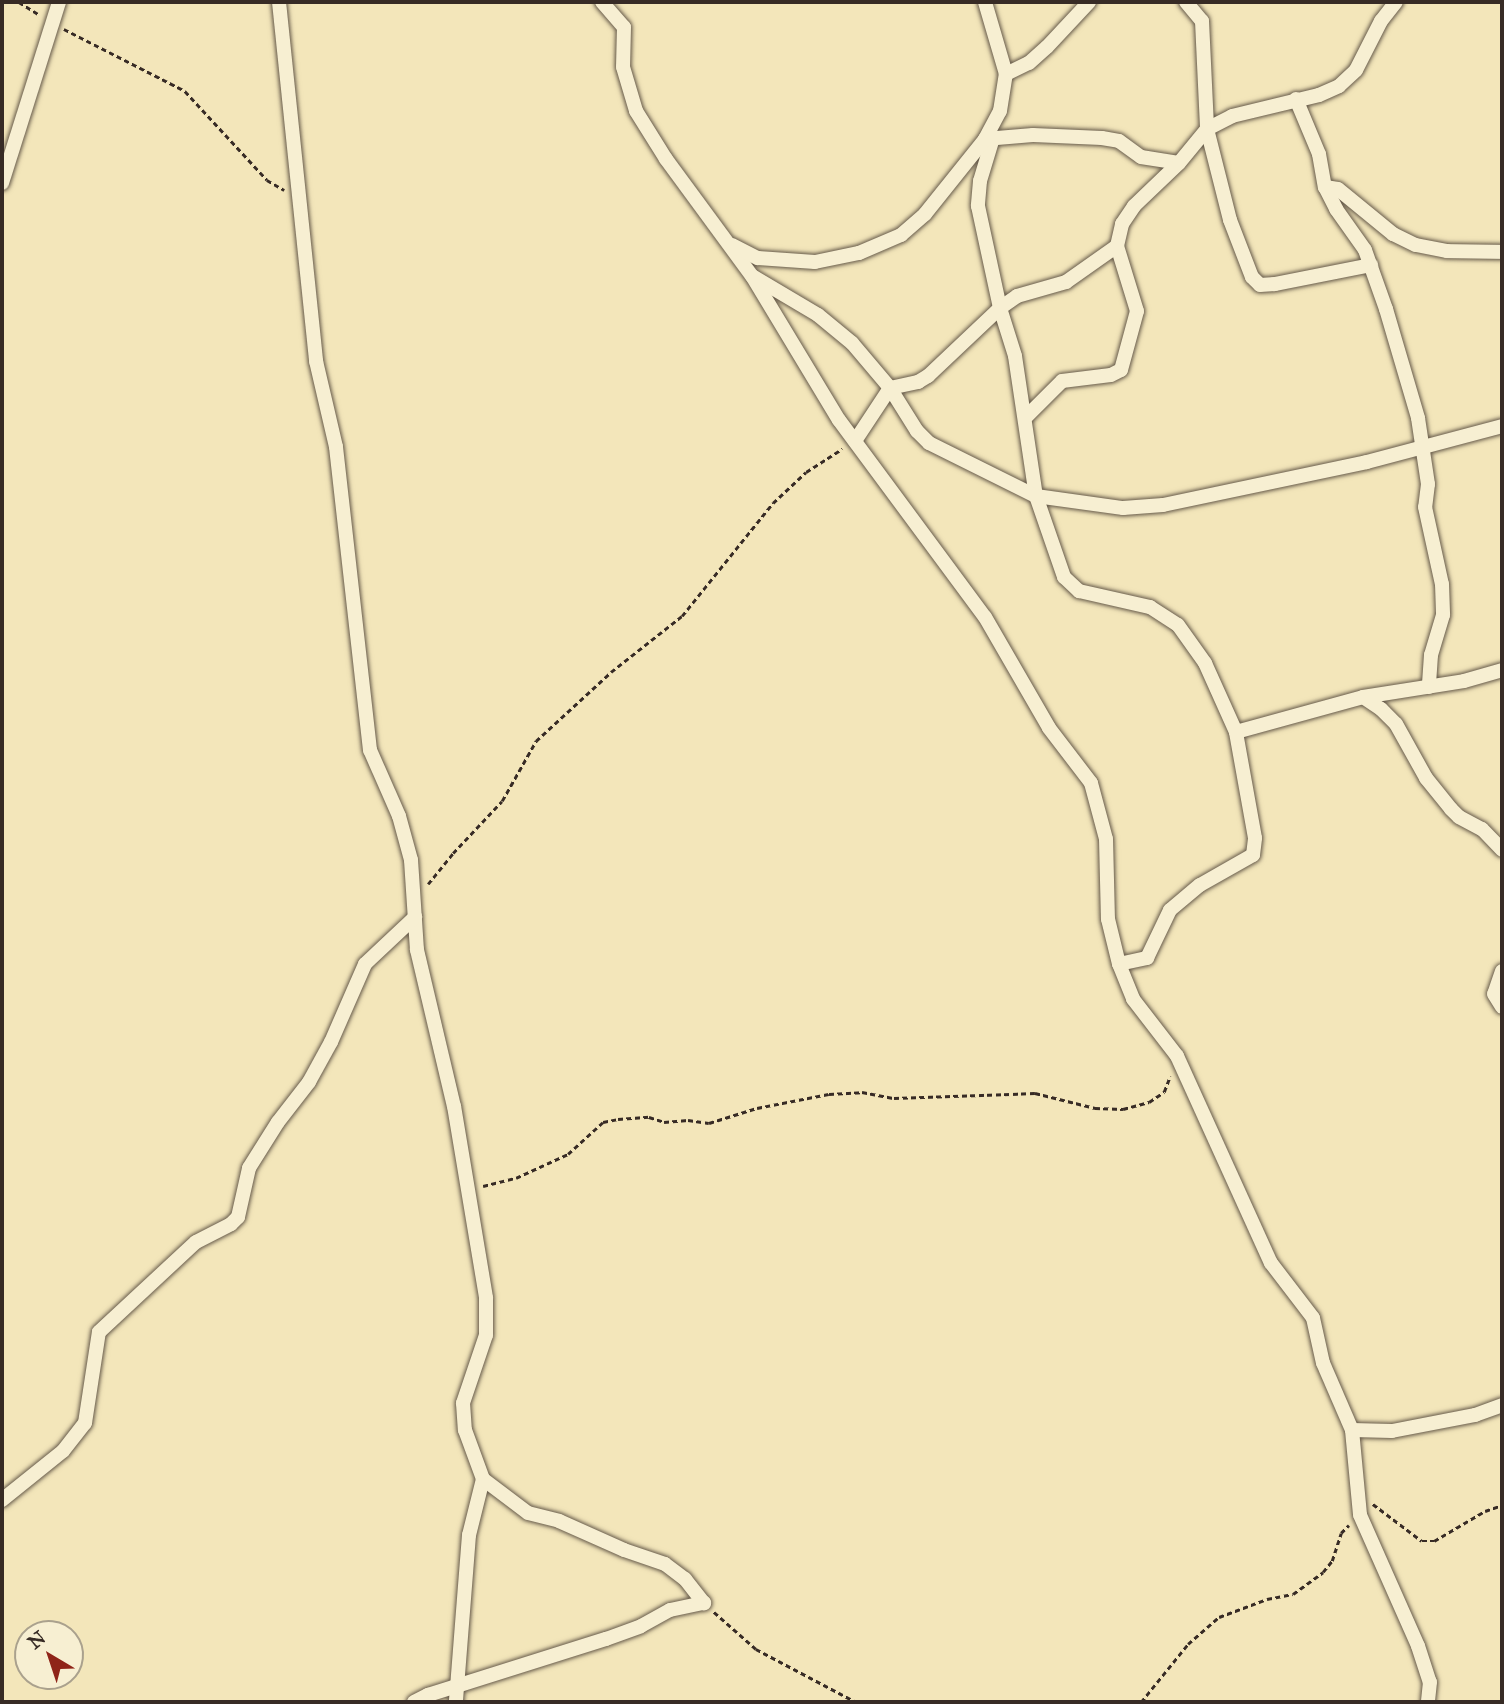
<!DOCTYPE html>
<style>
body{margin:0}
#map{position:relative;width:1504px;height:1704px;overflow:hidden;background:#f3e6ba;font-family:"IM FELL Great Primer",serif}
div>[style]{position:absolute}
.path>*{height:2.5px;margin-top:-1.25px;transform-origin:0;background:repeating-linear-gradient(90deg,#372b25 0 5px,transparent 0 8.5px)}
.roads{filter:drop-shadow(0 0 2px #665a4a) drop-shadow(0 0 2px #665a4a)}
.minor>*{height:14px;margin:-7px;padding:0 7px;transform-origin:7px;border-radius:7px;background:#f7efd2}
span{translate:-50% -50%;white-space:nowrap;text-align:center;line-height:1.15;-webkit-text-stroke:5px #f7efd2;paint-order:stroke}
.frame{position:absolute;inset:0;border:4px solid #372b25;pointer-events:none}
.north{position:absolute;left:14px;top:1620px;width:70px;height:70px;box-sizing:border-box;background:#f7efd2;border:2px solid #aaa18d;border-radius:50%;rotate:321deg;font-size:19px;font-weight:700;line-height:28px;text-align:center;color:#372b25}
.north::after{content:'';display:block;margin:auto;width:24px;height:32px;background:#8f2418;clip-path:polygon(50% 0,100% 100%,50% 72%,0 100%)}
</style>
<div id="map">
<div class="path">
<i style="left:19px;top:2px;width:25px;rotate:32deg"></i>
<i style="left:64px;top:29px;width:136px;rotate:27.1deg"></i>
<i style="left:185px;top:91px;width:121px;rotate:47.3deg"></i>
<i style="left:267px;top:180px;width:20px;rotate:30deg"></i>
<i style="left:428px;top:884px;width:40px;rotate:-51deg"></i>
<i style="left:453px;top:853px;width:71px;rotate:-46.7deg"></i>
<i style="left:502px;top:801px;width:69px;rotate:-60.5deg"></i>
<i style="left:536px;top:741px;width:102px;rotate:-42.6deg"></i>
<i style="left:611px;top:672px;width:90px;rotate:-38.3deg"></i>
<i style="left:682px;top:616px;width:145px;rotate:-51.2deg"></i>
<i style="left:773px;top:503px;width:45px;rotate:-43.2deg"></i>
<i style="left:806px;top:472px;width:43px;rotate:-32.6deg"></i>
<i style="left:483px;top:1186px;width:34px;rotate:-14deg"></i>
<i style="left:516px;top:1178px;width:57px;rotate:-24.8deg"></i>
<i style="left:568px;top:1154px;width:47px;rotate:-42.4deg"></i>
<i style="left:603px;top:1122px;width:15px;rotate:-11deg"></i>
<i style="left:618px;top:1119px;width:31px;rotate:-4deg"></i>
<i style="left:649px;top:1117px;width:16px;rotate:18deg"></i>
<i style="left:664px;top:1122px;width:24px;rotate:-5deg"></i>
<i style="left:688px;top:1120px;width:21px;rotate:8deg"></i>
<i style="left:709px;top:1123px;width:50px;rotate:-17.4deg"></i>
<i style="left:757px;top:1108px;width:73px;rotate:-11deg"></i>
<i style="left:829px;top:1094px;width:33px;rotate:-3deg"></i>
<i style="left:862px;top:1092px;width:33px;rotate:11deg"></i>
<i style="left:894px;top:1098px;width:141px;rotate:-2deg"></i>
<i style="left:1035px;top:1093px;width:62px;rotate:14deg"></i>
<i style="left:1095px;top:1108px;width:28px;rotate:2deg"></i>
<i style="left:1123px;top:1109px;width:27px;rotate:-15deg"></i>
<i style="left:1149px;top:1102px;width:18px;rotate:-34deg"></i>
<i style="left:1164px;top:1092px;width:17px;rotate:-69deg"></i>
<i style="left:1373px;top:1504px;width:61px;rotate:37.1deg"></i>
<i style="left:1422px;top:1541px;width:12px"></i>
<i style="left:1434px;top:1541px;width:59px;rotate:-30.5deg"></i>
<i style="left:1485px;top:1511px;width:18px;rotate:-19deg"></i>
<i style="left:714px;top:1612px;width:56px;rotate:41.4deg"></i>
<i style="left:756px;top:1649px;width:113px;rotate:27.9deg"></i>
<i style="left:1141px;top:1702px;width:75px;rotate:-51deg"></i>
<i style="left:1188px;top:1644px;width:41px;rotate:-41.1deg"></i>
<i style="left:1219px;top:1617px;width:51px;rotate:-20.6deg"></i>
<i style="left:1267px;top:1599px;width:26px;rotate:-11deg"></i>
<i style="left:1293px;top:1594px;width:37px;rotate:-36deg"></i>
<i style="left:1323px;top:1572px;width:14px;rotate:-51deg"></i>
<i style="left:1332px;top:1561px;width:29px;rotate:-72deg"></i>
<i style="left:1341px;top:1533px;width:11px;rotate:-45deg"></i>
</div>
<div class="roads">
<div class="minor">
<i style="left:279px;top:2px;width:361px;rotate:84.1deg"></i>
<i style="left:316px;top:361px;width:88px;rotate:76.9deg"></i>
<i style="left:336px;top:447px;width:305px;rotate:83.6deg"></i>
<i style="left:370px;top:750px;width:72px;rotate:66.3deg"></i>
<i style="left:399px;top:816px;width:46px;rotate:74.7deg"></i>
<i style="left:411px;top:860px;width:90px;rotate:86.2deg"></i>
<i style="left:417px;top:950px;width:160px;rotate:76.7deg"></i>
<i style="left:454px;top:1106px;width:195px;rotate:80.5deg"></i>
<i style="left:486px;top:1298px;width:37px;rotate:90deg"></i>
<i style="left:486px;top:1335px;width:72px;rotate:108.7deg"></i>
<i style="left:463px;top:1403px;width:27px;rotate:86deg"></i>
<i style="left:465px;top:1430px;width:52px;rotate:69.8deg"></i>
<i style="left:483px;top:1479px;width:58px;rotate:104deg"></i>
<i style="left:469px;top:1535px;width:168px;rotate:94.5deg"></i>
<i style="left:602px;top:2px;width:33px;rotate:49deg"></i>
<i style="left:624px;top:27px;width:40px;rotate:91.4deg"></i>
<i style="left:623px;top:67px;width:46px;rotate:73.5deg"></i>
<i style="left:636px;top:111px;width:57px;rotate:58deg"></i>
<i style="left:666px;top:159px;width:145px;rotate:53.7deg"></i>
<i style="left:752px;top:276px;width:168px;rotate:58.9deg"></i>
<i style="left:839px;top:420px;width:245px;rotate:53.5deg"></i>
<i style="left:985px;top:617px;width:128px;rotate:60deg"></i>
<i style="left:1049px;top:728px;width:69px;rotate:52.6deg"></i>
<i style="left:1091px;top:783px;width:58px;rotate:75deg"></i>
<i style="left:1106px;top:839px;width:80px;rotate:88.6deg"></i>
<i style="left:1108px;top:919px;width:46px;rotate:76.3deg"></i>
<i style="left:1119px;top:964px;width:38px;rotate:68deg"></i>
<i style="left:1133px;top:999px;width:72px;rotate:52.3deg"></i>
<i style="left:1177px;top:1056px;width:227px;rotate:65.6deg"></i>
<i style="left:1271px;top:1263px;width:69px;rotate:52.6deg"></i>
<i style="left:1313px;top:1318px;width:46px;rotate:77.5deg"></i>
<i style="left:1323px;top:1363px;width:73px;rotate:66.6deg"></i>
<i style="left:1352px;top:1430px;width:85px;rotate:84.6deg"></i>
<i style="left:1360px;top:1515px;width:143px;rotate:66.1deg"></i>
<i style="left:1418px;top:1646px;width:38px;rotate:72deg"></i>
<i style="left:1430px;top:1682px;width:20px;rotate:96deg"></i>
<i style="left:1186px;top:2px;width:25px;rotate:50deg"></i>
<i style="left:1202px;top:21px;width:108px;rotate:87.3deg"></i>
<i style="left:1207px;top:129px;width:94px;rotate:75.8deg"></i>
<i style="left:1230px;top:220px;width:61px;rotate:68.9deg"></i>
<i style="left:1252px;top:277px;width:11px;rotate:45deg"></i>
<i style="left:1260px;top:285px;width:15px;rotate:-4deg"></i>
<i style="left:1275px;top:284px;width:98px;rotate:-11.2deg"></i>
<i style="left:1006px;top:74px;width:25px;rotate:-26deg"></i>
<i style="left:1029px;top:63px;width:24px;rotate:-42deg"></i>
<i style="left:1047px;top:47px;width:62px;rotate:-47deg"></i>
<i style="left:1296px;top:99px;width:60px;rotate:67.3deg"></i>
<i style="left:1319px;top:154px;width:34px;rotate:80deg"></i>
<i style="left:1325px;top:187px;width:25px;rotate:63deg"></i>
<i style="left:1336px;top:209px;width:50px;rotate:54.7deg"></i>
<i style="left:1365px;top:250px;width:63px;rotate:70.4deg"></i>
<i style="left:1386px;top:309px;width:114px;rotate:73.6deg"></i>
<i style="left:1418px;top:418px;width:67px;rotate:81.4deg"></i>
<i style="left:1428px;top:484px;width:23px;rotate:97deg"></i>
<i style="left:1425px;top:507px;width:79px;rotate:77.6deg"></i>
<i style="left:1442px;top:584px;width:31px;rotate:88deg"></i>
<i style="left:1443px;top:615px;width:42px;rotate:106.7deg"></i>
<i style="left:1431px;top:655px;width:32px;rotate:94deg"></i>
<i style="left:993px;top:138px;width:45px;rotate:106.8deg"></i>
<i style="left:980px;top:181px;width:25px;rotate:95deg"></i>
<i style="left:978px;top:206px;width:104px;rotate:77.8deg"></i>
<i style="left:1000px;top:308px;width:50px;rotate:72.6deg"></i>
<i style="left:1015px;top:356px;width:142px;rotate:81.5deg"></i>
<i style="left:1036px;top:496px;width:86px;rotate:70.9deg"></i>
<i style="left:1064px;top:577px;width:21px;rotate:43deg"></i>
<i style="left:1079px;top:591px;width:73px;rotate:12.7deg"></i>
<i style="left:1150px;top:607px;width:33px;rotate:33deg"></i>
<i style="left:1178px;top:625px;width:47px;rotate:54.6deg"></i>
<i style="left:1205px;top:663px;width:76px;rotate:65.8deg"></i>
<i style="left:1236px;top:732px;width:132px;rotate:-15.4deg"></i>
<i style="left:1363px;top:697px;width:22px;rotate:34deg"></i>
<i style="left:1381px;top:709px;width:21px;rotate:45deg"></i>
<i style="left:1396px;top:724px;width:62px;rotate:60.9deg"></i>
<i style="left:1426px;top:778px;width:40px;rotate:51deg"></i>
<i style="left:1451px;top:809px;width:11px;rotate:45deg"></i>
<i style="left:1459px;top:817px;width:26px;rotate:28deg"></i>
<i style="left:1482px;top:829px;width:29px;rotate:46deg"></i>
<i style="left:985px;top:139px;width:48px;rotate:-4.8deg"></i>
<i style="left:1033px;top:135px;width:69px;rotate:2.5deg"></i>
<i style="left:1102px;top:138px;width:17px;rotate:10deg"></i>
<i style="left:1119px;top:141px;width:27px;rotate:36deg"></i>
<i style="left:1141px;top:157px;width:38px;rotate:9deg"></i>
<i style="left:2px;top:183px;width:190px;rotate:-72.5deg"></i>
<i style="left:1325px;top:187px;width:13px;rotate:9deg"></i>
<i style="left:1338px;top:189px;width:71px;rotate:39.3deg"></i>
<i style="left:1393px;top:234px;width:25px;rotate:26deg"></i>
<i style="left:1416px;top:245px;width:32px;rotate:11deg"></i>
<i style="left:1447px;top:251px;width:55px;rotate:1deg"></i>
<i style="left:732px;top:245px;width:29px;rotate:27deg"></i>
<i style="left:758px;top:258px;width:57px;rotate:4deg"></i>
<i style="left:815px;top:262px;width:45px;rotate:-11.6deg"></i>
<i style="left:859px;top:253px;width:46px;rotate:-23.2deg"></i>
<i style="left:901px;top:235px;width:32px;rotate:-41deg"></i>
<i style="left:925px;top:214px;width:96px;rotate:-51.3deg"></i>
<i style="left:985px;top:139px;width:32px;rotate:-62deg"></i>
<i style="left:1000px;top:111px;width:37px;rotate:-81deg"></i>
<i style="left:1006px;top:74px;width:75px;rotate:-106.3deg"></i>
<i style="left:754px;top:277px;width:74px;rotate:30.7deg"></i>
<i style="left:818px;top:315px;width:44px;rotate:39.5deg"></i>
<i style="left:852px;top:343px;width:59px;rotate:49.8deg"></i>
<i style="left:890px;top:388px;width:51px;rotate:57.9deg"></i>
<i style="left:917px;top:431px;width:17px;rotate:45deg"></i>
<i style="left:929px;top:443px;width:119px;rotate:26.4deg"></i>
<i style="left:1036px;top:496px;width:88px;rotate:7.9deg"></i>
<i style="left:1123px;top:508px;width:40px;rotate:-4.3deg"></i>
<i style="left:1163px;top:505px;width:208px;rotate:-11.9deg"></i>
<i style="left:1367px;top:462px;width:140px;rotate:-14.9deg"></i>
<i style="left:1026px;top:417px;width:51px;rotate:-45deg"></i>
<i style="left:1062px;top:381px;width:49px;rotate:-7deg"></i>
<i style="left:1111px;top:375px;width:11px;rotate:-27deg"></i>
<i style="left:1121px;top:370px;width:61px;rotate:-74.8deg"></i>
<i style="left:1137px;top:311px;width:68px;rotate:-107.1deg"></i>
<i style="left:855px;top:441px;width:64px;rotate:-56.6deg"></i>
<i style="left:890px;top:388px;width:29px;rotate:-12deg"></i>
<i style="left:918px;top:382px;width:12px;rotate:-31deg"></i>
<i style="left:928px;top:376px;width:99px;rotate:-43.4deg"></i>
<i style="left:1000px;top:308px;width:21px;rotate:-35deg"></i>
<i style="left:1017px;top:296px;width:51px;rotate:-15.9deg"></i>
<i style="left:1066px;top:282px;width:62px;rotate:-35.2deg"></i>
<i style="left:1117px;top:246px;width:23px;rotate:-77deg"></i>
<i style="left:1122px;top:224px;width:22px;rotate:-56deg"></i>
<i style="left:1134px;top:206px;width:62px;rotate:-43.7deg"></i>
<i style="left:1179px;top:163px;width:44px;rotate:-50.5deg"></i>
<i style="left:1207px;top:129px;width:28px;rotate:-27deg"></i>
<i style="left:1232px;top:116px;width:89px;rotate:-13.6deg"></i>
<i style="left:1319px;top:95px;width:22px;rotate:-24deg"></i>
<i style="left:1339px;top:86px;width:23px;rotate:-43deg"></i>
<i style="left:1356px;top:70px;width:55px;rotate:-63deg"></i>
<i style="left:1381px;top:21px;width:24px;rotate:-52deg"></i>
<i style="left:1363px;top:697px;width:102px;rotate:-9deg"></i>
<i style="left:1464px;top:681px;width:40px;rotate:-16deg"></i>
<i style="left:1119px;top:964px;width:29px;rotate:-12deg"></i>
<i style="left:1147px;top:958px;width:53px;rotate:-64.4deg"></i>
<i style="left:1170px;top:910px;width:39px;rotate:-40deg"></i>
<i style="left:1200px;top:885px;width:61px;rotate:-29.5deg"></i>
<i style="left:1253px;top:855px;width:17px;rotate:-83deg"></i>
<i style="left:1255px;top:838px;width:108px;rotate:-100.2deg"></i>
<i style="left:1502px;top:971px;width:24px;rotate:109deg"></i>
<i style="left:1494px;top:994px;width:15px;rotate:58deg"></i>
<i style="left:1352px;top:1430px;width:40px;rotate:1.4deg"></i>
<i style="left:1392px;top:1431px;width:85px;rotate:-10.9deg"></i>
<i style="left:1475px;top:1415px;width:29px;rotate:-20deg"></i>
<i style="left:483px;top:1479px;width:56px;rotate:37.1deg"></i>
<i style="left:528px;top:1513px;width:32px;rotate:14deg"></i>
<i style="left:559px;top:1521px;width:71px;rotate:24deg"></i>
<i style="left:624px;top:1550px;width:43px;rotate:18.9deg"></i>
<i style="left:665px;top:1564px;width:25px;rotate:37deg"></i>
<i style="left:685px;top:1579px;width:31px;rotate:52deg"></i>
<i style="left:2px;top:1500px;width:78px;rotate:-38.8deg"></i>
<i style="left:63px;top:1451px;width:36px;rotate:-52deg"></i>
<i style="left:85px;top:1423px;width:92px;rotate:-81.3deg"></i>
<i style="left:99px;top:1332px;width:132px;rotate:-42.9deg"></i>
<i style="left:196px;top:1242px;width:39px;rotate:-27deg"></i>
<i style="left:231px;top:1224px;width:10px;rotate:-45deg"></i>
<i style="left:238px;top:1217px;width:50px;rotate:-77.3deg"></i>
<i style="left:249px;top:1168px;width:54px;rotate:-57.8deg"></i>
<i style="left:278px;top:1122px;width:51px;rotate:-52.2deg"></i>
<i style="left:309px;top:1082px;width:46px;rotate:-61.2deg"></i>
<i style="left:331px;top:1042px;width:85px;rotate:-66.4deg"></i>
<i style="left:365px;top:964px;width:69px;rotate:-43.2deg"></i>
<i style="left:414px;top:1702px;width:16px;rotate:-27deg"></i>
<i style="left:428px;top:1695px;width:187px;rotate:-17.5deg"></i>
<i style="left:606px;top:1639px;width:37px;rotate:-20deg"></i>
<i style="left:641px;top:1626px;width:33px;rotate:-29deg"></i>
<i style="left:670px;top:1610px;width:35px;rotate:-12deg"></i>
</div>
</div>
<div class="frame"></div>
<div class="north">N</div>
</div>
